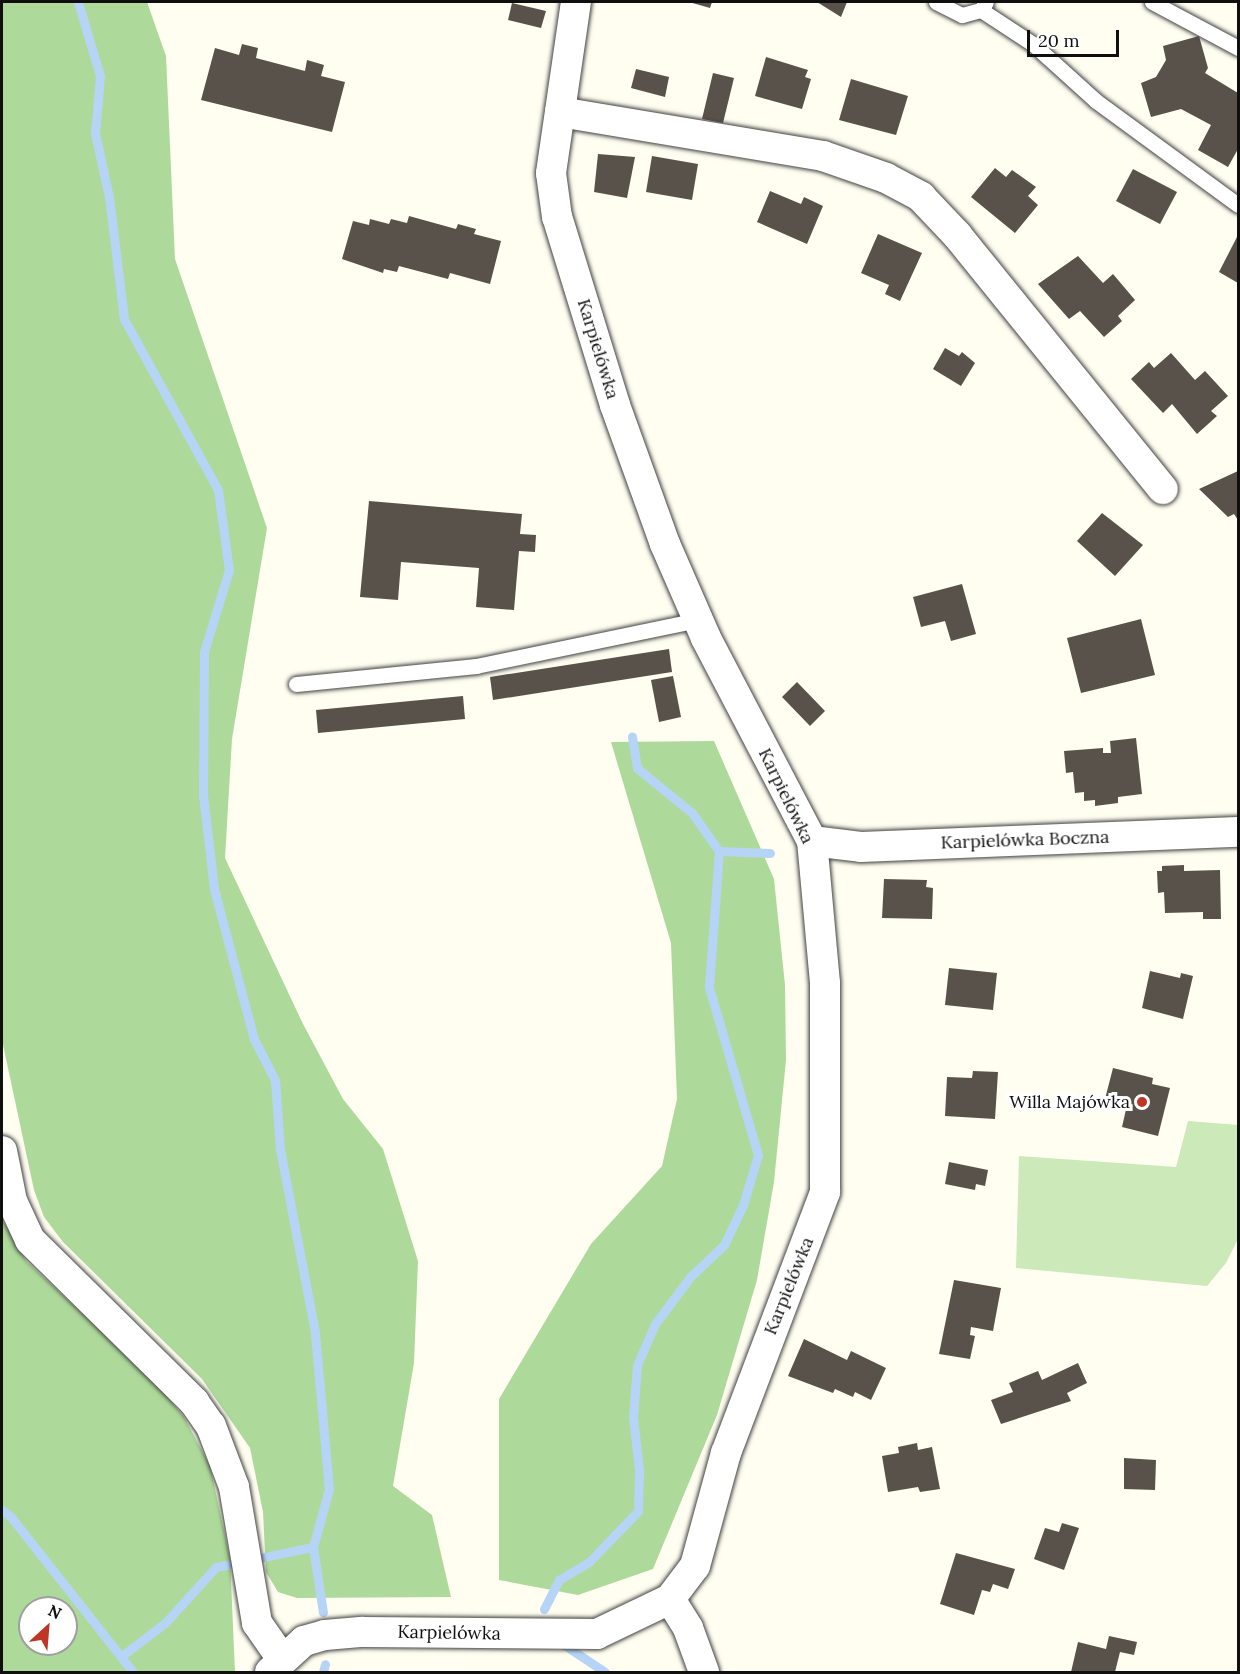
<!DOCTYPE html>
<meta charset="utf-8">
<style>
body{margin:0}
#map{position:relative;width:1240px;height:1674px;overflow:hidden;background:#fffef1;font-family:Lora,serif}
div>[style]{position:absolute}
.green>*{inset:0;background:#cce9ba}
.forest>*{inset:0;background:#adda9a}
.stream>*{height:9px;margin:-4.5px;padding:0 4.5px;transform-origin:4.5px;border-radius:4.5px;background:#b6d5f6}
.building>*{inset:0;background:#58524b}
.roads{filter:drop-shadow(0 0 2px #424242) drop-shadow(0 0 2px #424242)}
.lane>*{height:15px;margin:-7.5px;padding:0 7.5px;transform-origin:7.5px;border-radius:7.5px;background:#fff}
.street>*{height:30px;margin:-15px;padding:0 15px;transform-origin:15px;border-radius:15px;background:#fff}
.dots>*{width:16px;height:16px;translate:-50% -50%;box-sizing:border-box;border:3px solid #fff;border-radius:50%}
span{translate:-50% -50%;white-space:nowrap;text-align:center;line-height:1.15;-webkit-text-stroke:6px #fff;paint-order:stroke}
.street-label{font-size:18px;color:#0f0f0f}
.poi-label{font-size:18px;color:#0f0f0f}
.right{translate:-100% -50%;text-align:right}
.frame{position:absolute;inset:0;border:3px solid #0f0f0f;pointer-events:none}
.north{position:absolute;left:18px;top:1596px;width:60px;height:60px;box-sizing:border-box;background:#fff;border:2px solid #9f9f9f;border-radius:50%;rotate:26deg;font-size:16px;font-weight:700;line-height:24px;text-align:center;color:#0f0f0f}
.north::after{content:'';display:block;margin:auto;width:21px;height:27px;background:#bf3627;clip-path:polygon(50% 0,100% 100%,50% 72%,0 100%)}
.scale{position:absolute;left:1027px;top:30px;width:92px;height:27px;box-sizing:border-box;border:3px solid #0f0f0f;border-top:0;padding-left:8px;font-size:18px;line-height:21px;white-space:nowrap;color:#0f0f0f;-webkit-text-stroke:4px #fff;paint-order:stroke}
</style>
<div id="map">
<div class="green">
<i style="clip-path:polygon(1188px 1121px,1238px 1125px,1238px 1239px,1226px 1263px,1207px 1286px,1016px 1268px,1019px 1156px,1176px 1167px)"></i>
</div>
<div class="forest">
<i style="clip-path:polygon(2px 2px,147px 2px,166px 56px,175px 259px,267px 528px,232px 739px,225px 858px,303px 1024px,343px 1099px,383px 1149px,418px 1261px,414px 1363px,393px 1486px,432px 1515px,451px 1597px,297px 1598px,278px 1592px,266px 1572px,263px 1512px,250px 1448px,202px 1379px,63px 1242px,44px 1217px,34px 1190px,2px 1040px)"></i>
<i style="clip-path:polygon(714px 741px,774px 879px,785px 985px,786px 1060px,774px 1182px,757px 1280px,717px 1415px,653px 1569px,578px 1595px,499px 1580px,499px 1399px,591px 1244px,662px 1166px,677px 1099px,671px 943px,611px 742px)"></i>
<i style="clip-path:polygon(evenodd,2px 1219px,26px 1261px,153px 1380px,184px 1417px,210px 1466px,230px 1558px,235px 1672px,2px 1671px,2px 1219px,30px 1608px,66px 1608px,66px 1644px,30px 1644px,30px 1608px)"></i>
</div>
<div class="stream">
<i style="left:78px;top:2px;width:77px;rotate:73.4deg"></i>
<i style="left:100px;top:76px;width:57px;rotate:95deg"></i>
<i style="left:95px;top:133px;width:66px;rotate:77.7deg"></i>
<i style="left:109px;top:197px;width:123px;rotate:83deg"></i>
<i style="left:124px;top:319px;width:195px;rotate:61.2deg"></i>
<i style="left:218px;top:490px;width:81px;rotate:82.2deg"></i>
<i style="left:229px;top:570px;width:86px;rotate:107deg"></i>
<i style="left:204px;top:652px;width:143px;rotate:90.4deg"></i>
<i style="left:203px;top:795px;width:95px;rotate:83.3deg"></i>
<i style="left:214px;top:889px;width:155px;rotate:75.1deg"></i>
<i style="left:254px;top:1039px;width:46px;rotate:62.9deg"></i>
<i style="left:275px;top:1080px;width:69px;rotate:85.9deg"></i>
<i style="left:280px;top:1149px;width:187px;rotate:79.2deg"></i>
<i style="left:315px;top:1333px;width:157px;rotate:84.9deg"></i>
<i style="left:329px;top:1489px;width:60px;rotate:105.4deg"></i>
<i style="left:313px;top:1547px;width:66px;rotate:81.3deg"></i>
<i style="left:719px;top:851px;width:51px;rotate:2.2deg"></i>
<i style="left:2px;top:1510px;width:11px;rotate:38deg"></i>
<i style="left:11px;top:1517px;width:197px;rotate:51.8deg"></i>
<i style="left:544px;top:1609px;width:33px;rotate:-63deg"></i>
<i style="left:559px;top:1580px;width:35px;rotate:-31deg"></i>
<i style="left:589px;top:1562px;width:71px;rotate:-46.1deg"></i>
<i style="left:638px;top:1511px;width:41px;rotate:-88.6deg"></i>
<i style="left:639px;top:1470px;width:53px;rotate:-96.5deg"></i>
<i style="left:633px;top:1417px;width:52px;rotate:-85.6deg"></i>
<i style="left:637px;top:1365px;width:45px;rotate:-66.3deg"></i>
<i style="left:655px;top:1324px;width:59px;rotate:-53.3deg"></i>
<i style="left:690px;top:1277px;width:47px;rotate:-43.3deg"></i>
<i style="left:724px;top:1245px;width:44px;rotate:-64.6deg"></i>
<i style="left:743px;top:1205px;width:52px;rotate:-73.3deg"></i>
<i style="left:758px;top:1155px;width:175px;rotate:-106.3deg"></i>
<i style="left:709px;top:987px;width:136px;rotate:-85.8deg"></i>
<i style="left:719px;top:851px;width:47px;rotate:-125.4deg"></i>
<i style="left:692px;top:813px;width:71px;rotate:-140.7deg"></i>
<i style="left:637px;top:768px;width:32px;rotate:-99deg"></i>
<i style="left:563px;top:1644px;width:50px;rotate:33.7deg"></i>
<i style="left:123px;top:1655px;width:53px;rotate:-37.3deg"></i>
<i style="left:165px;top:1623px;width:76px;rotate:-47.7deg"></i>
<i style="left:216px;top:1567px;width:99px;rotate:-11.7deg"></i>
<i style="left:323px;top:1672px;width:8px;rotate:-76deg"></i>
</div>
<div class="building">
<i style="clip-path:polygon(689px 2px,712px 2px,710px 8px)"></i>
<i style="clip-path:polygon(817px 2px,847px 2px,841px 17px)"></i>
<i style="clip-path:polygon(512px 3px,546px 11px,541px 28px,508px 20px)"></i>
<i style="clip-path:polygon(1199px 36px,1208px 68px,1205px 73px,1238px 93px,1238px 149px,1228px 167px,1198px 150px,1211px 125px,1181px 109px,1151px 117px,1141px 83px,1156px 77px,1166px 60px,1163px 46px)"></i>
<i style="clip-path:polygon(242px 44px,258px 48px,256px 58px,305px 71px,307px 60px,324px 65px,321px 76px,345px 82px,332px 132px,201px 100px,215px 48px,239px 55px)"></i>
<i style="clip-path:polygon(766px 57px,808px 70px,805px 77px,811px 79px,802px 109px,755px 96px)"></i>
<i style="clip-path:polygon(636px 69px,669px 77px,665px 97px,631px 88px)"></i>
<i style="clip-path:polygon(713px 73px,734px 78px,723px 123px,702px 119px)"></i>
<i style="clip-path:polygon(851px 79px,908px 96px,896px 135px,839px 120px)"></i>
<i style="clip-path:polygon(598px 154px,635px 157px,627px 198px,594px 192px)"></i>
<i style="clip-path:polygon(652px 156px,698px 164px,692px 200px,646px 192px)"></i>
<i style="clip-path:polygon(995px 168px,1006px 177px,1012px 170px,1036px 187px,1028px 196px,1038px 205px,1015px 233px,971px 197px)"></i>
<i style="clip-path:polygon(1133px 169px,1177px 192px,1160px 224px,1116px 201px)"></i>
<i style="clip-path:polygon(770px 191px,801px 204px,804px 197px,823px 206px,807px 244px,757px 222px)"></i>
<i style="clip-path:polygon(409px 216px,456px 229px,458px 224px,476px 229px,474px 234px,501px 241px,490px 284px,450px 273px,448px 279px,399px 266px,397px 272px,384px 269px,383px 273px,342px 259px,353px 221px,369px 225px,370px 219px,389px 224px,391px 219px,407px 223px)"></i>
<i style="clip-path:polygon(878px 234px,922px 253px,900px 301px,885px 294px,889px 285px,861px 273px)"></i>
<i style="clip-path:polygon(1238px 235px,1238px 283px,1219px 272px)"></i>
<i style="clip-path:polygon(1078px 256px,1103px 283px,1113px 274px,1135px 300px,1118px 316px,1122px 321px,1104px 337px,1080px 311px,1069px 319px,1038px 284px)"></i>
<i style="clip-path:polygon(945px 348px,959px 356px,962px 352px,975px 363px,961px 386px,933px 369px)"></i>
<i style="clip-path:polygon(1171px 353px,1195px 380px,1205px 371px,1228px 396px,1211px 411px,1217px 416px,1197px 434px,1172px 404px,1163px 413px,1131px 379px,1149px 362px,1154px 368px)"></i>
<i style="clip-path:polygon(1238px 471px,1238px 520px,1234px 514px,1228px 517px,1199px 489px)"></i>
<i style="clip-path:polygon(369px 501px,522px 514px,520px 534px,536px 535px,535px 552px,519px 551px,514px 610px,476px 607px,479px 568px,401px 562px,398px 600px,360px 597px)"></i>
<i style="clip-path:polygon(1102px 513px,1143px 545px,1115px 576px,1077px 541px)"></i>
<i style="clip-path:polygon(962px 584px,976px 634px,951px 641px,945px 621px,921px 627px,913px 597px)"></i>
<i style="clip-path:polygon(1141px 619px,1155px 675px,1081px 693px,1067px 638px)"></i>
<i style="clip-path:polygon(669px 649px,672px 672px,493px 700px,490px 677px)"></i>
<i style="clip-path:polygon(673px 676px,681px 717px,659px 722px,651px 680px)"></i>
<i style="clip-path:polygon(797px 682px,825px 711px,810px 726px,782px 697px)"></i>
<i style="clip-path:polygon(463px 696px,465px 719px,318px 733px,316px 710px)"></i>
<i style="clip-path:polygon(1136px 738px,1142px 794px,1118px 797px,1118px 803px,1095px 806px,1095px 800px,1084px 801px,1084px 792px,1075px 793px,1073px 772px,1066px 773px,1064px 751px,1103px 748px,1103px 753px,1111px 753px,1110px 741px)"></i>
<i style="clip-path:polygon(1184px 865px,1184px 871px,1220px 870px,1221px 919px,1203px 919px,1203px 912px,1165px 913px,1164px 892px,1158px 893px,1157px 871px,1162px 871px,1162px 866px)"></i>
<i style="clip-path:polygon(884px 879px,927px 880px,926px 887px,933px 888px,932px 919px,882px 918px)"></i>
<i style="clip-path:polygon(949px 968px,997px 973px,993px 1010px,945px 1005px)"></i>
<i style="clip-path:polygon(1150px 971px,1180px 978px,1181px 973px,1193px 976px,1183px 1019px,1142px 1008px)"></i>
<i style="clip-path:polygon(1113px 1068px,1153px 1078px,1152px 1084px,1170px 1088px,1158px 1136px,1122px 1127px,1127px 1105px,1105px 1099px)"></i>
<i style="clip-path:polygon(973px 1071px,998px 1072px,995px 1119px,945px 1116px,947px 1077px,972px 1078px)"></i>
<i style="clip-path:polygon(949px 1162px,988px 1170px,985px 1186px,976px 1184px,975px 1190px,945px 1184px)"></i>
<i style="clip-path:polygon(954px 1280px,1001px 1288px,993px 1331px,971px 1327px,970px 1335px,975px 1336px,970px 1359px,939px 1354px)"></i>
<i style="clip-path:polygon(804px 1339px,847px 1360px,851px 1351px,886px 1368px,871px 1400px,855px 1392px,853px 1397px,835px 1389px,833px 1393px,788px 1376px)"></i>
<i style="clip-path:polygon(1078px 1363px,1087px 1383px,1067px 1393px,1071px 1401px,1001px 1424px,991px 1400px,1013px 1392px,1009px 1383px,1038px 1371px,1042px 1380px)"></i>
<i style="clip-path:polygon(917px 1443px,918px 1450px,932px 1447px,940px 1489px,920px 1492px,918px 1487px,888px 1492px,882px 1456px,899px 1453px,898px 1447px)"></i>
<i style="clip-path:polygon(1124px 1458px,1156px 1460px,1155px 1490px,1124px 1489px)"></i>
<i style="clip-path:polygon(1062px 1523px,1079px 1528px,1064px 1570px,1034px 1559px,1045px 1528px,1059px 1532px)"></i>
<i style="clip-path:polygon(956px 1553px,1015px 1569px,1008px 1589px,993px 1584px,990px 1592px,982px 1590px,974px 1615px,940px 1604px)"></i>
<i style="clip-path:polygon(1109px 1636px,1137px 1642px,1134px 1655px,1120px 1652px,1115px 1672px,1071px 1672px,1078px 1642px,1106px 1649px)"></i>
</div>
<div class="roads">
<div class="lane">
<i style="left:936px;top:2px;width:29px;rotate:27deg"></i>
<i style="left:962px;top:15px;width:20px;rotate:-15deg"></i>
<i style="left:981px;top:10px;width:9px;rotate:-58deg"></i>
<i style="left:1152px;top:2px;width:98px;rotate:28.1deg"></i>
<i style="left:981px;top:10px;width:62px;rotate:33.2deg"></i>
<i style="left:1033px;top:44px;width:85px;rotate:42.1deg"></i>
<i style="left:1096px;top:101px;width:176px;rotate:36.2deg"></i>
<i style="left:296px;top:684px;width:181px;rotate:-5.7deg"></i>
<i style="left:476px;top:666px;width:227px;rotate:-11.7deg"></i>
</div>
<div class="street">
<i style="left:560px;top:112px;width:267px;rotate:9.5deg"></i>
<i style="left:823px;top:156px;width:67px;rotate:19.2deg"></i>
<i style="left:886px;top:178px;width:40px;rotate:28deg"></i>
<i style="left:921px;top:197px;width:52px;rotate:46.5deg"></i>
<i style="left:957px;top:235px;width:327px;rotate:51deg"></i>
<i style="left:812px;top:841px;width:49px;rotate:7deg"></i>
<i style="left:861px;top:847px;width:377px;rotate:-2.3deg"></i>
<i style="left:2px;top:1151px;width:51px;rotate:78.7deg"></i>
<i style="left:12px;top:1201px;width:43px;rotate:65.2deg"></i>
<i style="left:30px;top:1240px;width:231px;rotate:44.6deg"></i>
<i style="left:194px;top:1402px;width:29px;rotate:55deg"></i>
<i style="left:211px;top:1426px;width:65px;rotate:69.3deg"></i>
<i style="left:234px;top:1487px;width:138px;rotate:80.4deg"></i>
<i style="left:257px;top:1623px;width:44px;rotate:55.2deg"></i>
<i style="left:670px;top:1599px;width:34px;rotate:58deg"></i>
<i style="left:688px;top:1628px;width:47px;rotate:70deg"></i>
<i style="left:270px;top:1672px;width:46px;rotate:-42.4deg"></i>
<i style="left:304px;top:1641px;width:22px;rotate:-16deg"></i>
<i style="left:325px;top:1635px;width:38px;rotate:-5deg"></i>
<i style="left:363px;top:1632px;width:234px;rotate:0.5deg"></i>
<i style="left:597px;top:1634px;width:81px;rotate:-25.6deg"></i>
<i style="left:670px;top:1599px;width:41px;rotate:-52.9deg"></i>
<i style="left:695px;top:1566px;width:117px;rotate:-74.7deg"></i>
<i style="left:726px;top:1453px;width:279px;rotate:-69.2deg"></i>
<i style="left:825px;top:1192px;width:209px;rotate:-90deg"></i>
<i style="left:825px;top:983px;width:143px;rotate:-95.2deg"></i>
<i style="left:812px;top:841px;width:229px;rotate:-117.6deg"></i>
<i style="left:706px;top:638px;width:103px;rotate:-113.6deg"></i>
<i style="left:665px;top:544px;width:148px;rotate:-109.8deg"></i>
<i style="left:615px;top:405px;width:197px;rotate:-107.1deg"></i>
<i style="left:557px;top:217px;width:44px;rotate:-97.8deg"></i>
<i style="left:551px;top:173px;width:173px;rotate:-81.7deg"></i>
</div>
</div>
<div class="dots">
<i style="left:1142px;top:1102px;background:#bf3627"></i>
</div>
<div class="street-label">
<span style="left:598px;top:349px;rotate:73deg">Karpielówka</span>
<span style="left:786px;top:796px;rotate:64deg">Karpielówka</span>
<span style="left:1025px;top:840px;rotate:-2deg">Karpielówka Boczna</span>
<span style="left:789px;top:1286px;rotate:-68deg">Karpielówka</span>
<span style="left:449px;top:1633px;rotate:1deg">Karpielówka</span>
</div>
<div class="poi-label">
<span class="right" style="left:1130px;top:1102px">Willa Majówka</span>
</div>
<div class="frame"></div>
<div class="north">N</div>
<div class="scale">20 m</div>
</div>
